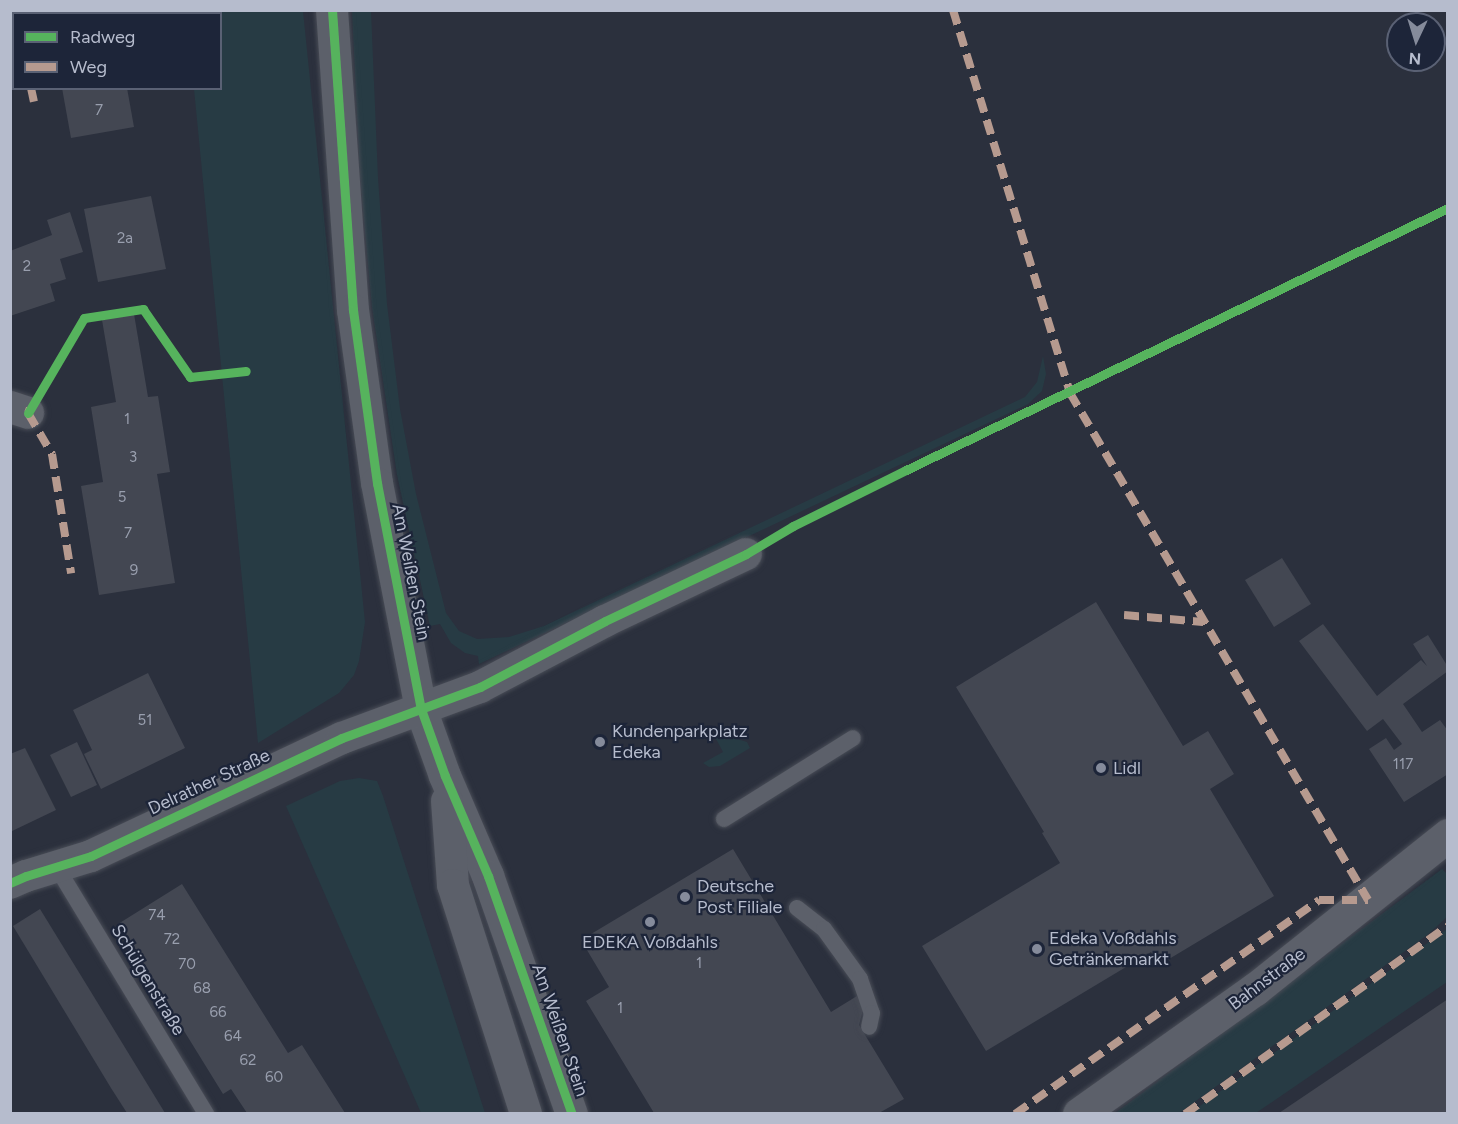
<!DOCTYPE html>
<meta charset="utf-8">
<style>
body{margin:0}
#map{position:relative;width:1458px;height:1124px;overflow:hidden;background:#2b303d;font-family:Figtree,sans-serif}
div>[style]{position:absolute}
.green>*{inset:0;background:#273b44}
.building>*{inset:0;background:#434752}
.roads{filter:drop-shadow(0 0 2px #484c56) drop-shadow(0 0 2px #484c56)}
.service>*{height:16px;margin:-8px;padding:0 8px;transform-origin:8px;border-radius:8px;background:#5c606a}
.minor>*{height:32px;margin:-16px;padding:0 16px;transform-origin:16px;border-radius:16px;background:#5c606a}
.tertiary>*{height:33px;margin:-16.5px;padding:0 16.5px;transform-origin:16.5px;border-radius:16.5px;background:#5c606a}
.quiet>*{height:8px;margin-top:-4px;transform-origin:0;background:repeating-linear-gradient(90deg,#b69a8f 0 15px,transparent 0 23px)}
.cycleway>*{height:9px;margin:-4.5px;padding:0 4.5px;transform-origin:4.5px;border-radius:4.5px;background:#56b35d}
.dots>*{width:16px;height:16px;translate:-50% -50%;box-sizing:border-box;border:3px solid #1d2539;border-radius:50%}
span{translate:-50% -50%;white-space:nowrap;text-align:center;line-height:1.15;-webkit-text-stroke:4.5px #1d2539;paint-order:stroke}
.number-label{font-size:15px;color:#999fae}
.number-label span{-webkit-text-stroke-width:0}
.street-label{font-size:18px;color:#b6bccd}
.poi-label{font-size:18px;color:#b6bccd}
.left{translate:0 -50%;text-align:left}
.frame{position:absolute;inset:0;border:12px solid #b6bccd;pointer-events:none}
.legend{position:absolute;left:12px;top:12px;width:210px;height:78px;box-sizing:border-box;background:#1d2539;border:2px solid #5a6174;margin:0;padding:8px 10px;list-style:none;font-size:18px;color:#b6bccd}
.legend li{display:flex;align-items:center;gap:12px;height:30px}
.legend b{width:30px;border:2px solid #5a6174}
.north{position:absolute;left:1386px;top:12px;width:60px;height:60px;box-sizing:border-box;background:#1d2539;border:2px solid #5a6174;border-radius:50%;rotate:184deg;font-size:16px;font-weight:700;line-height:24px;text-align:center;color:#b6bccd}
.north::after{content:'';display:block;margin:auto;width:21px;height:27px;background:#858b9b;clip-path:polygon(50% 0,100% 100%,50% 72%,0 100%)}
</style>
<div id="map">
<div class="green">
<i style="clip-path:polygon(187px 11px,303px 11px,365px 622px,359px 661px,354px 675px,339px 693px,258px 743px,194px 89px,220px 88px,220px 14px,187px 13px)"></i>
<i style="clip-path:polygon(352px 11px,371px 11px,378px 178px,387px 304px,400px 409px,416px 494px,446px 613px,459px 631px,477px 639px,509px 637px,544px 626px,1025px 397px,1037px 382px,1043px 356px,1046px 374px,1042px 391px,1028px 404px,479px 664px,478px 656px,465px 653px,451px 643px,440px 624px,430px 626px,397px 475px,372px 307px,360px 178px)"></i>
<i style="clip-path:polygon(721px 734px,747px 742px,750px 748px,720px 766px,709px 767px,703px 763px,723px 752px,715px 737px)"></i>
<i style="clip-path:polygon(359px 778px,377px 781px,383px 796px,485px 1113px,421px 1113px,286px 806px,340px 781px)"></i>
<i style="clip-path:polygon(1442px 869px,1447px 874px,1447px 917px,1426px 936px,1179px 1113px,1114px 1114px)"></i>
<i style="clip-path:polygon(1447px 929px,1447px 982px,1256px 1113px,1190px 1113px)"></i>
</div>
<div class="building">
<i style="clip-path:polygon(48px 10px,112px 10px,113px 14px,48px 14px)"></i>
<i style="clip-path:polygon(62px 88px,127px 88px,134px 127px,71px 138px)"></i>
<i style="clip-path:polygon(151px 196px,166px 269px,98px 282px,84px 209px)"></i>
<i style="clip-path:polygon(70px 212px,83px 252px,60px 259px,66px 279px,50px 284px,55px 301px,10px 316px,10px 251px,52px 235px,47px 220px)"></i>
<i style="clip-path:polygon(134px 314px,148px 397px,158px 396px,170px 472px,157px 474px,175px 583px,99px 595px,81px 486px,103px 482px,91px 407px,116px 402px,102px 320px)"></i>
<i style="clip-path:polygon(1282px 558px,1311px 604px,1274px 627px,1245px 580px)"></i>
<i style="clip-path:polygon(1096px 602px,1183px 746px,1208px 731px,1234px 774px,1210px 789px,1274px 896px,1159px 965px,1151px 952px,986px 1051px,922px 946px,1060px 863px,1042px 833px,1044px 832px,956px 687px)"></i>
<i style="clip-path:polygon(1323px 624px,1377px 696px,1421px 660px,1427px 666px,1413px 644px,1428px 635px,1448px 667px,1448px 671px,1403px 704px,1422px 732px,1440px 720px,1448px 731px,1448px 774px,1404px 802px,1369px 749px,1386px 738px,1394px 750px,1402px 744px,1383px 719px,1367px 731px,1299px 641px)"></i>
<i style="clip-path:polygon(148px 673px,185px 748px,101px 789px,84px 754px,92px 750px,73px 710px)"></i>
<i style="clip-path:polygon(77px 742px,97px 785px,71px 797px,50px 755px)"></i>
<i style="clip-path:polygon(25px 748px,56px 810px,10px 832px,10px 754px)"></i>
<i style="clip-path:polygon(733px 849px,831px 1012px,857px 996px,863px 1010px,859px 1025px,904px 1099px,879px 1113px,654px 1113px,586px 1001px,609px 987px,581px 940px)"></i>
<i style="clip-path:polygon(182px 884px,288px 1053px,302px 1045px,345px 1113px,247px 1113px,231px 1089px,223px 1094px,118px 924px)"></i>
<i style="clip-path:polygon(40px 909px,91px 992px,165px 1113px,127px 1113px,111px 1088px,13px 926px)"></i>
<i style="clip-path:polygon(1448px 999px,1448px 1113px,1279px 1113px)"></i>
</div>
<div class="roads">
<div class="service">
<i style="left:724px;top:819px;width:152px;rotate:-32.1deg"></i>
<i style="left:56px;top:866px;width:290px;rotate:58.8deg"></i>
<i style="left:797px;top:908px;width:34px;rotate:38deg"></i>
<i style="left:824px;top:929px;width:62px;rotate:54.2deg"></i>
<i style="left:860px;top:979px;width:36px;rotate:71deg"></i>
<i style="left:872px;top:1013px;width:14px;rotate:102deg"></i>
</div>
<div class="minor">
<i style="left:332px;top:10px;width:301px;rotate:86deg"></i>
<i style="left:353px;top:310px;width:175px;rotate:82.1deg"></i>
<i style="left:377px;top:483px;width:230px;rotate:79deg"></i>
<i style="left:421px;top:709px;width:71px;rotate:70.3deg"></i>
<i style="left:445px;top:776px;width:109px;rotate:66.7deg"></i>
<i style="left:488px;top:876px;width:252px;rotate:70.6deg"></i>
<i style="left:10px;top:407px;width:19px;rotate:18deg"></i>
<i style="left:447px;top:801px;width:84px;rotate:85.9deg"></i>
<i style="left:453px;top:885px;width:240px;rotate:72.3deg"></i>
<i style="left:10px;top:883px;width:17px;rotate:-24deg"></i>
<i style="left:26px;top:876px;width:68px;rotate:-17.1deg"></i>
<i style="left:91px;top:856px;width:277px;rotate:-25.2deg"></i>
<i style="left:342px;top:738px;width:147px;rotate:-20.3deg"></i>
<i style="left:480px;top:687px;width:141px;rotate:-27.8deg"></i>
<i style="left:605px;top:621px;width:156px;rotate:-25.4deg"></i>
</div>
<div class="tertiary">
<i style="left:1079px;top:1114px;width:216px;rotate:-35.4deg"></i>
<i style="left:1255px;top:989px;width:247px;rotate:-38.6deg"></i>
</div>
</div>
<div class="quiet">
<i style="left:18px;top:10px;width:4px;rotate:90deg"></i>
<i style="left:953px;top:10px;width:400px;rotate:73deg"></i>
<i style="left:1070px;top:393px;width:588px;rotate:59.55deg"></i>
<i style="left:31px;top:88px;width:14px;rotate:78deg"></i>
<i style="left:30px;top:408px;width:5px;rotate:112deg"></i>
<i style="left:28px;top:413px;width:48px;rotate:59.7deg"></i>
<i style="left:52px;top:454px;width:121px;rotate:80.9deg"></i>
<i style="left:1124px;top:615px;width:79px;rotate:5.1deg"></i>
<i style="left:1015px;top:1114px;width:372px;rotate:-35.1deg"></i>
<i style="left:1319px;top:900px;width:49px"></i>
<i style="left:1185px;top:1114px;width:323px;rotate:-35.6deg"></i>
</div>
<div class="cycleway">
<i style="left:332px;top:10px;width:301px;rotate:86deg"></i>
<i style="left:353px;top:310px;width:175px;rotate:82.1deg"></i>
<i style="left:377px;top:483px;width:230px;rotate:79deg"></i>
<i style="left:421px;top:709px;width:71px;rotate:70.3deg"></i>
<i style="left:445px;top:776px;width:109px;rotate:66.7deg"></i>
<i style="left:488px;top:876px;width:252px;rotate:70.6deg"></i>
<i style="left:28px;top:413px;width:110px;rotate:-59.5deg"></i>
<i style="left:84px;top:318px;width:60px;rotate:-8.7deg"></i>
<i style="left:143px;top:309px;width:83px;rotate:55.3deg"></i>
<i style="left:190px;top:377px;width:56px;rotate:-6.1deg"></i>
<i style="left:10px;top:883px;width:17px;rotate:-24deg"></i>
<i style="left:26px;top:876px;width:68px;rotate:-17.1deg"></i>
<i style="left:91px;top:856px;width:277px;rotate:-25.2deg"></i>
<i style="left:342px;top:738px;width:147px;rotate:-20.3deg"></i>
<i style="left:480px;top:687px;width:141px;rotate:-27.8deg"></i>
<i style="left:605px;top:621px;width:156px;rotate:-25.4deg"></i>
<i style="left:746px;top:554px;width:55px;rotate:-30.8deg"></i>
<i style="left:793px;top:526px;width:126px;rotate:-26.4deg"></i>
<i style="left:906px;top:470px;width:602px;rotate:-25.8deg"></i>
</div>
<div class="dots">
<i style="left:600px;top:742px;background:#858b9b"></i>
<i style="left:1101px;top:768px;background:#858b9b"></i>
<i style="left:685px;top:897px;background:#858b9b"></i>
<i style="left:650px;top:922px;background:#858b9b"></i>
<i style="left:1037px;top:949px;background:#858b9b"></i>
</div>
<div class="number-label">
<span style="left:99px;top:111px">7</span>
<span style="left:125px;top:239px">2a</span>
<span style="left:27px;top:267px">2</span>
<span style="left:127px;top:420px">1</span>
<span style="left:133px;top:458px">3</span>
<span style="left:122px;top:498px">5</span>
<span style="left:128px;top:534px">7</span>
<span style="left:134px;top:571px">9</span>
<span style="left:145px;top:721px">51</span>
<span style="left:1403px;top:765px">117</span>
<span style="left:157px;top:916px">74</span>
<span style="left:172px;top:940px">72</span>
<span style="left:699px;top:964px">1</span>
<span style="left:187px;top:965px">70</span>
<span style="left:202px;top:989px">68</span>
<span style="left:620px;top:1009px">1</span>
<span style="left:218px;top:1013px">66</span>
<span style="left:233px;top:1037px">64</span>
<span style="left:248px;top:1061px">62</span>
<span style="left:274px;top:1078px">60</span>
</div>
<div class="street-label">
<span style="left:411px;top:572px;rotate:79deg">Am Weißen Stein</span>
<span style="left:209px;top:782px;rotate:-25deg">Delrather Straße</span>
<span style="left:1267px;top:979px;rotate:-37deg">Bahnstraße</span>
<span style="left:148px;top:980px;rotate:59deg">Schülgenstraße</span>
<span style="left:560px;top:1030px;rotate:71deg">Am Weißen Stein</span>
</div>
<div class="poi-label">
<span class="left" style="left:612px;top:742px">Kundenparkplatz<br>Edeka</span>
<span class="left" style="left:1113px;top:768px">Lidl</span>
<span class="left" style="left:697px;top:897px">Deutsche<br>Post Filiale</span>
<span class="left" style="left:1049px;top:949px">Edeka Voßdahls<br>Getränkemarkt</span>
<span style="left:650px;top:942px">EDEKA Voßdahls</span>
</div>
<div class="frame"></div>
<ul class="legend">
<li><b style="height:8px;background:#56b35d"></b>Radweg</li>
<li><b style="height:8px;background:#b69a8f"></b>Weg</li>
</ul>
<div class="north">N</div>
</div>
